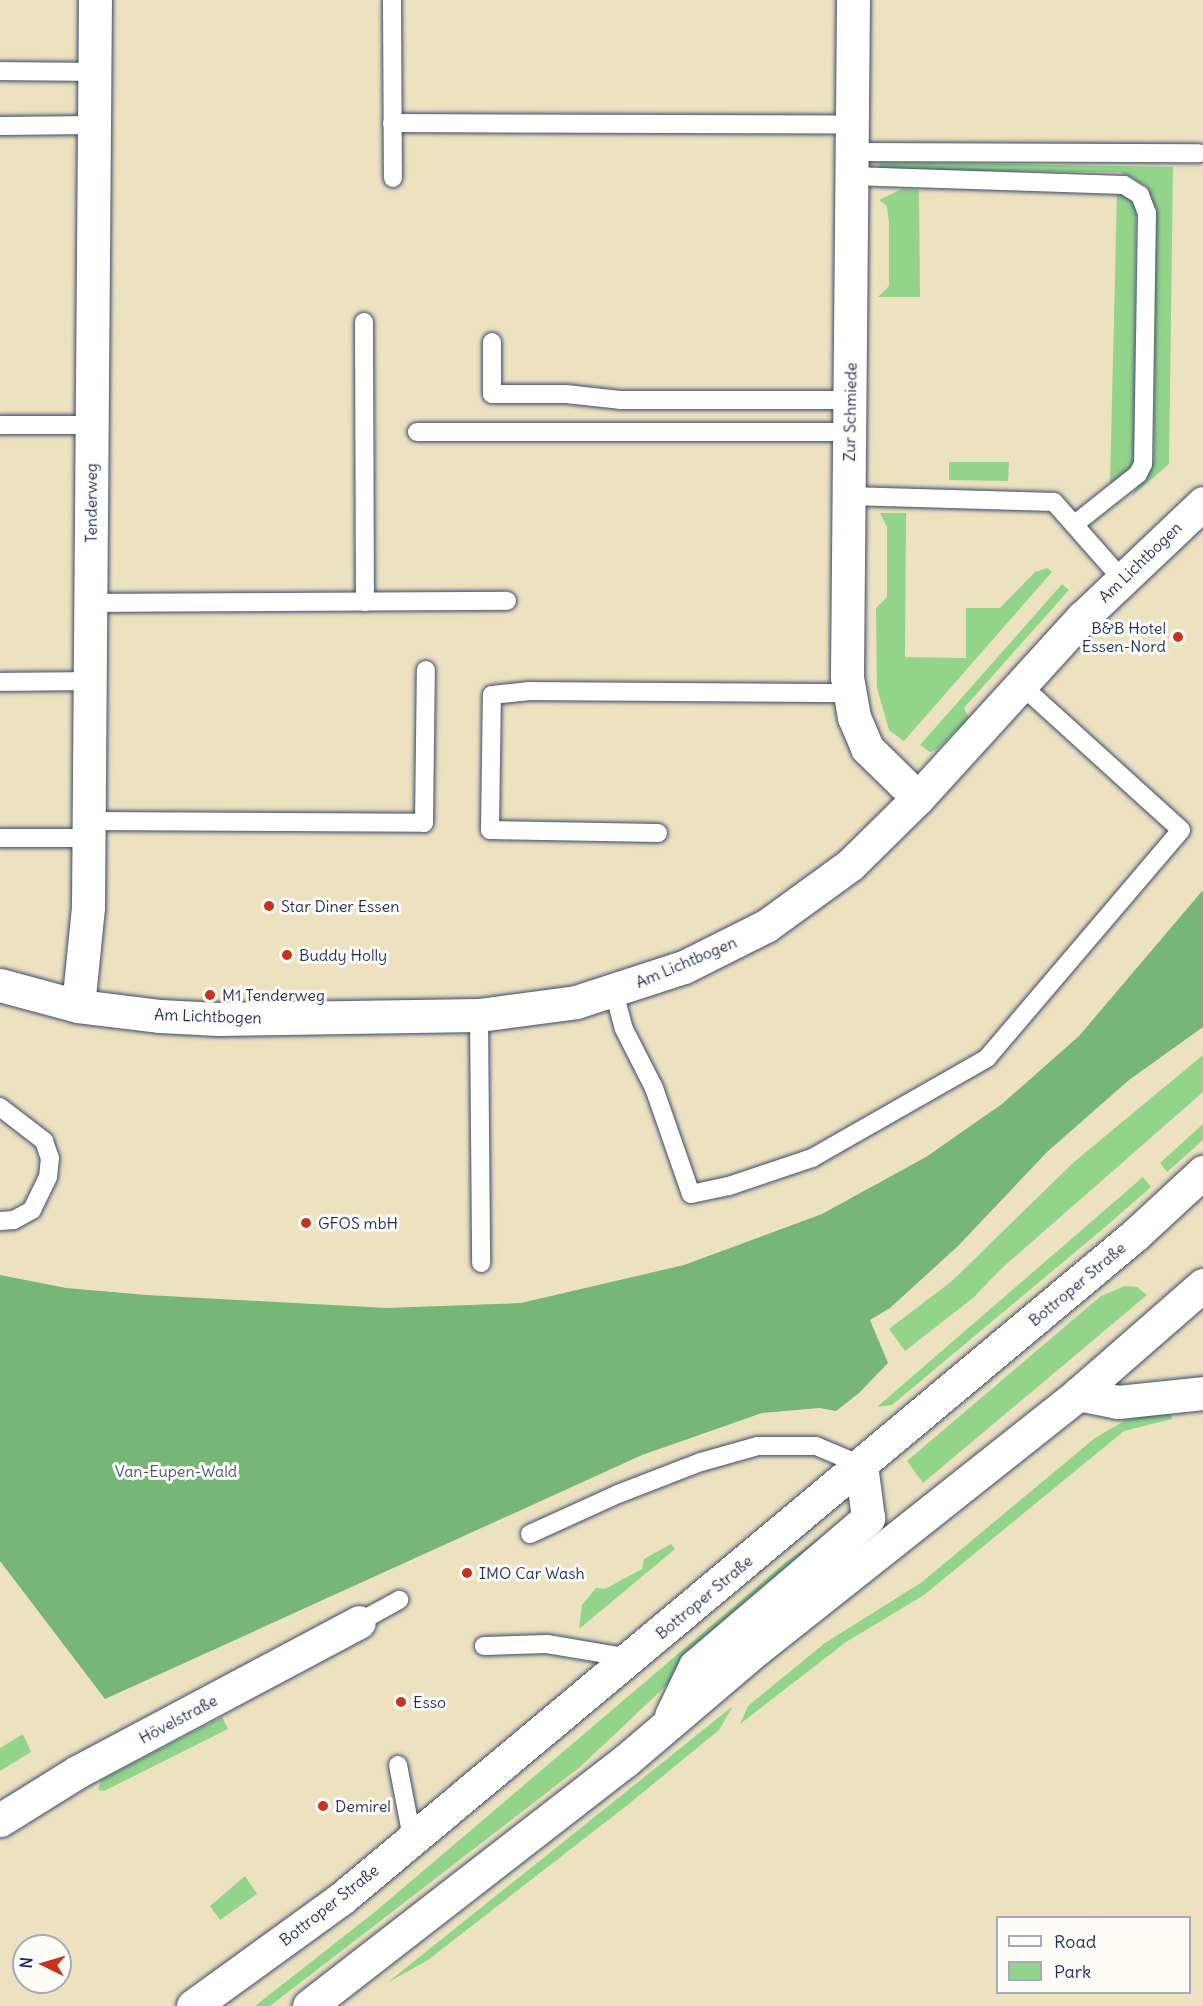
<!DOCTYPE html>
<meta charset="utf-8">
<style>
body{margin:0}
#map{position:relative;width:1203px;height:2006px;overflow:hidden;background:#ece2c0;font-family:Delius,sans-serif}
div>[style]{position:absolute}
.green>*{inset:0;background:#93d48b}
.forest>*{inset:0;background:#76b677}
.roads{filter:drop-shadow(0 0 2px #3a4a6d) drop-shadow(0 0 2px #3a4a6d)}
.service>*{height:18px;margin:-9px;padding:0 9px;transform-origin:9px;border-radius:9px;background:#fff}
.minor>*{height:33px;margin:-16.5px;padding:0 16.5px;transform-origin:16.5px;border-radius:16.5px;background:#fff}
.primary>*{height:33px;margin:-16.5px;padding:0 16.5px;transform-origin:16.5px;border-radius:16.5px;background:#fff}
.dots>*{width:16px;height:16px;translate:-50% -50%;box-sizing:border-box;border:3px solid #fdfcf7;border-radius:50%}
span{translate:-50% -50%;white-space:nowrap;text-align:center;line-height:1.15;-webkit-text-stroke:6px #fdfcf7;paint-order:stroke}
.street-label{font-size:16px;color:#1b2f5e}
.poi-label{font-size:16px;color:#1b2f5e}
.right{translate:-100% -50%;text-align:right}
.left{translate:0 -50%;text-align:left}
.park-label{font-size:16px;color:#3f616c}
.legend{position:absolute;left:996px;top:1916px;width:195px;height:78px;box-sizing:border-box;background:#fdfcf7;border:2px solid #a3aaba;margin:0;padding:8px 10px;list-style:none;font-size:18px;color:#1b2f5e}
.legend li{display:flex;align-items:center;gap:12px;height:30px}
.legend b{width:30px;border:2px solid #a3aaba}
.north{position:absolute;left:12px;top:1934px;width:60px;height:60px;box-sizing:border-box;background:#fdfcf7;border:2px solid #a3aaba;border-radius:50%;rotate:275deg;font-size:16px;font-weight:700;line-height:24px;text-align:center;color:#1b2f5e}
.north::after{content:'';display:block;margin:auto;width:21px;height:27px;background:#c8321e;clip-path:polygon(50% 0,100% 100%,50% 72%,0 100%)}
</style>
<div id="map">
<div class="green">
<i style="clip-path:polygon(880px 162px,1173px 167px,1169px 464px,1131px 497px,1154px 461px,1156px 214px,1147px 186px,1120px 172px,879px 170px)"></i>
<i style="clip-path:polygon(902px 189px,919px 190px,920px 297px,878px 297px,889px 286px,889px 223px,887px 206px,879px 200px)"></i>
<i style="clip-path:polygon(1117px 191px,1131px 197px,1136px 206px,1134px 460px,1129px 470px,1110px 484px)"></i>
<i style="clip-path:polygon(949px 462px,1009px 462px,1008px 481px,949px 480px)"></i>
<i style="clip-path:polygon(880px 513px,906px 513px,905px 657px,966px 658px,966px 608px,1000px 608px,1035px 572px,1047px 568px,1052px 572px,904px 741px,889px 730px,877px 688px,876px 608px,887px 597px,887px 527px)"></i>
<i style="clip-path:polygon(1062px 584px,1069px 590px,964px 708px,969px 718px,937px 749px,930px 752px,920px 745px)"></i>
<i style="clip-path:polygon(1203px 1055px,1203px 1092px,1003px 1267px,973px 1298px,905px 1351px,889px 1329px,952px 1281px,1074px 1162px)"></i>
<i style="clip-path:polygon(1203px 1124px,1203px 1140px,1167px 1172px,1160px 1163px)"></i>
<i style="clip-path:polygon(1143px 1177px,1151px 1187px,1104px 1228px,892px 1405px,877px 1407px)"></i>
<i style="clip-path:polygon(1125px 1286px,1137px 1287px,1147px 1295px,923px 1483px,907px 1461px,1101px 1296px)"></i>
<i style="clip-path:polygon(1170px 1407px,1172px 1419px,1124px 1431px,924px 1595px,846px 1642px,740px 1724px,748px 1706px,825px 1643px,922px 1582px,1095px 1438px,1124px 1421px)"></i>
<i style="clip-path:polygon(834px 1527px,580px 1767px,270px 2006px,255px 2006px,376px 1911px,786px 1562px)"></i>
<i style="clip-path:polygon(671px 1544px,675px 1549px,579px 1629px,582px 1605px,596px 1588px,605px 1589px,642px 1569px,644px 1559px)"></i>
<i style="clip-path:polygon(733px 1706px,719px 1730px,625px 1807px,428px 1960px,387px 1983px)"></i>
<i style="clip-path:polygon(222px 1717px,228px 1729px,104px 1791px,98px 1790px,101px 1780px)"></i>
<i style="clip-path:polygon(23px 1734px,31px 1752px,0 1771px,0 1748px)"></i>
<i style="clip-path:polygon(245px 1876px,257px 1894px,220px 1920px,210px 1906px)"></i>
</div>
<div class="forest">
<i style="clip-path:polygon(1203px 890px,1203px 1027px,1129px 1080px,1047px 1152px,958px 1246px,890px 1308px,870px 1320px,888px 1363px,859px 1393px,836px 1411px,819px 1408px,762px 1413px,642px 1455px,105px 1699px,0 1561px,0 1275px,66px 1288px,147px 1295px,387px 1308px,521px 1303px,684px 1265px,822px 1214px,926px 1157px,1002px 1104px,1079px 1036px)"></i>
</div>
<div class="roads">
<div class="service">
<i style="left:392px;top:0;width:178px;rotate:89.7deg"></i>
<i style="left:0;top:71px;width:94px;rotate:0.6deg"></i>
<i style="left:392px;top:123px;width:459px;rotate:0.2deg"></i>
<i style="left:0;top:126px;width:94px;rotate:-0.6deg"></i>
<i style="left:851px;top:152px;width:348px;rotate:0.2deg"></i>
<i style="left:851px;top:176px;width:273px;rotate:1.9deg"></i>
<i style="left:1124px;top:185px;width:19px;rotate:32deg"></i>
<i style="left:1140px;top:195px;width:19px;rotate:69deg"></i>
<i style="left:1147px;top:213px;width:251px;rotate:90.9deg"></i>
<i style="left:1143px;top:464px;width:11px;rotate:117deg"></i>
<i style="left:1138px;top:474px;width:80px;rotate:141.6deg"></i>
<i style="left:364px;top:322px;width:280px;rotate:89.8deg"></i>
<i style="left:492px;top:342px;width:52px;rotate:90deg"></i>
<i style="left:492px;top:394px;width:74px"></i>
<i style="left:566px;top:394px;width:54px;rotate:6.3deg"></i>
<i style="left:620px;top:400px;width:230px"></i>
<i style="left:0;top:425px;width:92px"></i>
<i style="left:417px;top:432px;width:433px"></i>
<i style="left:849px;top:496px;width:205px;rotate:1.7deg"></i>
<i style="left:1054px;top:502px;width:101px;rotate:48.6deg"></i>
<i style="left:90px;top:603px;width:417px;rotate:-0.3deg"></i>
<i style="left:0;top:682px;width:90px;rotate:-0.6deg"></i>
<i style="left:89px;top:821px;width:335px;rotate:0.3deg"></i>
<i style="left:424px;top:823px;width:153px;rotate:-89.3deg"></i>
<i style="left:658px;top:833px;width:168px;rotate:-179deg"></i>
<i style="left:490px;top:830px;width:135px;rotate:-89.2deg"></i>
<i style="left:492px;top:695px;width:38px;rotate:-6deg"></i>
<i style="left:530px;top:691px;width:319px;rotate:0.4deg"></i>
<i style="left:0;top:838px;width:88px"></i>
<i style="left:614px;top:992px;width:38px;rotate:75deg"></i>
<i style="left:624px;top:1029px;width:66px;rotate:63deg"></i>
<i style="left:654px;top:1088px;width:112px;rotate:70.8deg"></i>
<i style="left:691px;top:1194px;width:39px;rotate:-12deg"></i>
<i style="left:729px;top:1186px;width:88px;rotate:-18.6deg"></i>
<i style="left:812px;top:1158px;width:202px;rotate:-29.7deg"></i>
<i style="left:987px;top:1058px;width:299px;rotate:-49.6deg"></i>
<i style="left:1181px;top:830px;width:219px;rotate:-137.8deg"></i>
<i style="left:479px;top:1015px;width:248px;rotate:89.5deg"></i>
<i style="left:0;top:1107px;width:56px;rotate:37.7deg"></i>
<i style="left:44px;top:1141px;width:18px;rotate:71deg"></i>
<i style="left:50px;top:1158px;width:19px;rotate:96deg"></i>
<i style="left:48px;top:1177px;width:37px;rotate:116deg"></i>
<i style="left:32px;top:1210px;width:21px;rotate:151deg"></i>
<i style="left:14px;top:1220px;width:14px;rotate:176deg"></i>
<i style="left:530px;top:1534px;width:97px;rotate:-24.4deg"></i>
<i style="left:618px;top:1494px;width:89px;rotate:-21.1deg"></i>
<i style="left:701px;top:1462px;width:59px;rotate:-15.7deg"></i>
<i style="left:758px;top:1446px;width:58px"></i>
<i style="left:816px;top:1446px;width:49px;rotate:22.9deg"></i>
<i style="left:359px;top:1622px;width:46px;rotate:-28.8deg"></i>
<i style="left:484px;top:1646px;width:63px;rotate:-1.8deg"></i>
<i style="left:547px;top:1644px;width:85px;rotate:9.5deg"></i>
<i style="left:398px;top:1765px;width:74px;rotate:79.1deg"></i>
</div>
<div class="minor">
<i style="left:853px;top:0;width:677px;rotate:90.51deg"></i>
<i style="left:847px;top:677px;width:41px;rotate:80.1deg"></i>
<i style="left:854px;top:717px;width:34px;rotate:67deg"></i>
<i style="left:867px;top:748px;width:71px;rotate:44.4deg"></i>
<i style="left:0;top:985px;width:81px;rotate:15.1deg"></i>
<i style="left:78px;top:1006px;width:83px;rotate:7deg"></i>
<i style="left:160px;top:1016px;width:58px;rotate:3deg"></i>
<i style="left:218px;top:1019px;width:261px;rotate:-0.9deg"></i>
<i style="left:479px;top:1015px;width:98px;rotate:-7.6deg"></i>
<i style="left:576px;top:1002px;width:114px;rotate:-18deg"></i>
<i style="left:684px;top:967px;width:92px;rotate:-26.6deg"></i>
<i style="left:766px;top:926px;width:104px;rotate:-36deg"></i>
<i style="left:850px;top:865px;width:95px;rotate:-44.6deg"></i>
<i style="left:918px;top:798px;width:244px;rotate:-47.7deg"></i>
<i style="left:1082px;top:618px;width:167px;rotate:-43.5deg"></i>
<i style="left:78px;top:1006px;width:100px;rotate:-84.2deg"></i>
<i style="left:88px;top:907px;width:907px;rotate:-89.56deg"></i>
<i style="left:1078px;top:1394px;width:41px;rotate:11.3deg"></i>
<i style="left:1118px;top:1402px;width:85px;rotate:-6deg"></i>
<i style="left:0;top:1820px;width:91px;rotate:-31.9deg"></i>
<i style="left:77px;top:1772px;width:319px;rotate:-28deg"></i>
</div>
<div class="primary">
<i style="left:671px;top:1716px;width:55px;rotate:-64.4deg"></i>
<i style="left:695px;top:1666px;width:228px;rotate:-40.5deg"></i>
<i style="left:868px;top:1518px;width:53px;rotate:-97.5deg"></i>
<i style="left:193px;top:2006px;width:184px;rotate:-35.9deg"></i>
<i style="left:342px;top:1898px;width:1034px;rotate:-39.9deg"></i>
<i style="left:1135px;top:1235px;width:93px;rotate:-42.8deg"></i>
<i style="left:309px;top:2006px;width:400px;rotate:-37.8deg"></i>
<i style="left:625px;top:1761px;width:175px;rotate:-40.4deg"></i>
<i style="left:758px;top:1648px;width:409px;rotate:-38.4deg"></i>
<i style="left:1078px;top:1394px;width:166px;rotate:-41.1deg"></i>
</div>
</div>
<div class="dots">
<i style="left:1178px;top:637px;background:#c8321e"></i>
<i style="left:269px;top:906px;background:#c8321e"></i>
<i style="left:287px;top:955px;background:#c8321e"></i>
<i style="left:210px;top:995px;background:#c8321e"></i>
<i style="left:306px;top:1223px;background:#c8321e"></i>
<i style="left:467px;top:1573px;background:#c8321e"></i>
<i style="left:401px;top:1702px;background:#c8321e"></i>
<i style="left:323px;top:1806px;background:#c8321e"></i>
</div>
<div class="street-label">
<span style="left:850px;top:412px;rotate:-89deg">Zur Schmiede</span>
<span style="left:91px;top:503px;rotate:-90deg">Tenderweg</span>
<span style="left:1140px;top:562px;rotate:-44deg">Am Lichtbogen</span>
<span style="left:686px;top:962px;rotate:-23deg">Am Lichtbogen</span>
<span style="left:208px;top:1016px;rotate:2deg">Am Lichtbogen</span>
<span style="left:1077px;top:1284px;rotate:-40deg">Bottroper Straße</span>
<span style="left:704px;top:1597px;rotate:-40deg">Bottroper Straße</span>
<span style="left:178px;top:1719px;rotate:-28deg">Hövelstraße</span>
<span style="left:329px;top:1905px;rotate:-38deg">Bottroper Straße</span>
</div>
<div class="poi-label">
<span class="right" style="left:1166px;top:637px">B&amp;B Hotel<br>Essen-Nord</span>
<span class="left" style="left:281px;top:906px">Star Diner Essen</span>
<span class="left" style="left:299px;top:955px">Buddy Holly</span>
<span class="left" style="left:222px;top:995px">M1 Tenderweg</span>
<span class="left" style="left:318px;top:1223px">GFOS mbH</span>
<span class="left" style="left:479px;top:1573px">IMO Car Wash</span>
<span class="left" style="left:413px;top:1702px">Esso</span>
<span class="left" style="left:335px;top:1806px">Demirel</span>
</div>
<div class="park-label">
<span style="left:176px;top:1471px">Van-Eupen-Wald</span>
</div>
<ul class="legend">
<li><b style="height:8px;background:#fff"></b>Road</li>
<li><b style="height:16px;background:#93d48b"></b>Park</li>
</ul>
<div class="north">N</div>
</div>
